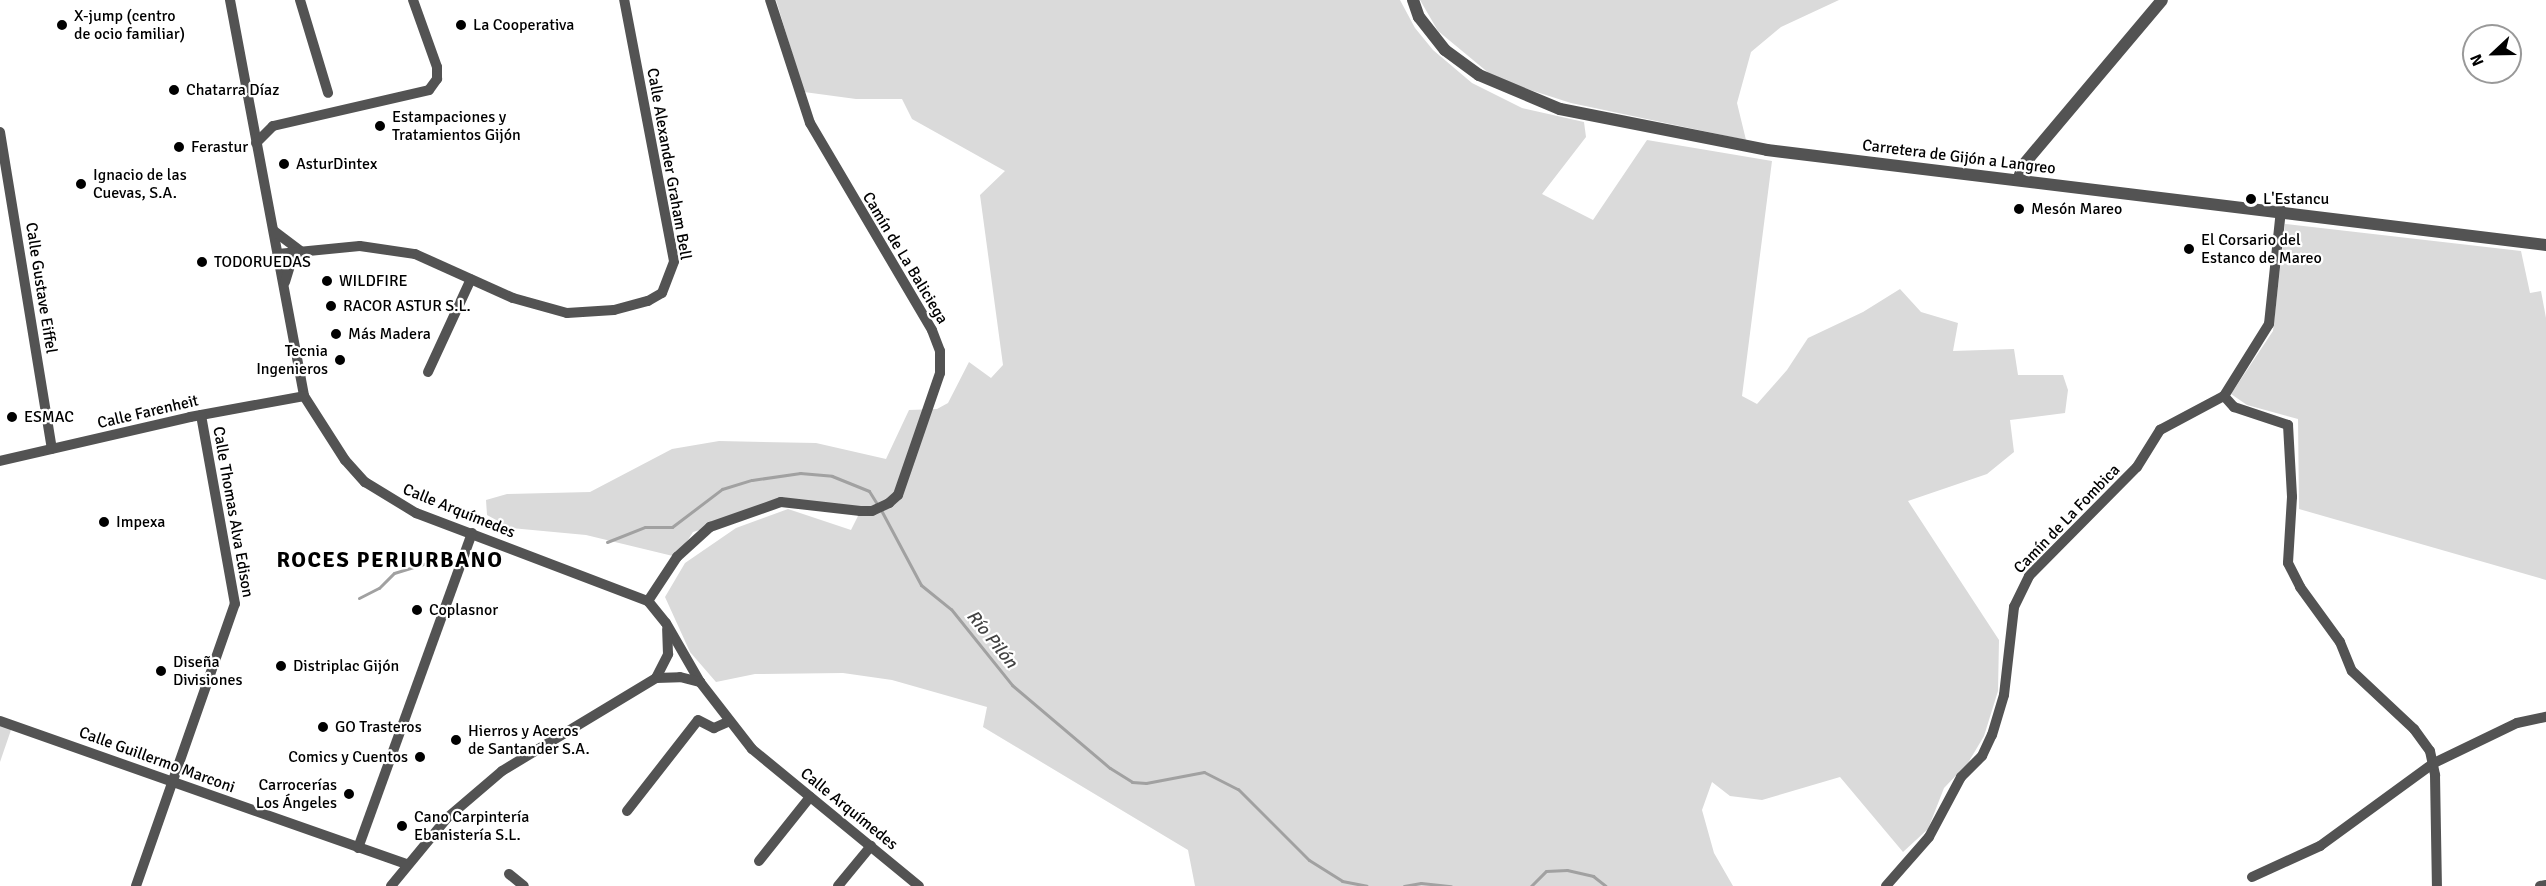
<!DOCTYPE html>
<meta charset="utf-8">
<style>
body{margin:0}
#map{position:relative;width:2546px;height:886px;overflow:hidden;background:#fff;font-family:Signika,sans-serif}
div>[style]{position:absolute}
.green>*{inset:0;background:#dadada}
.stream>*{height:3px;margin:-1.5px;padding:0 1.5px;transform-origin:1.5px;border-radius:1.5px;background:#a1a1a1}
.minor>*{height:10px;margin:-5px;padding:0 5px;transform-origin:5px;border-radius:5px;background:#535353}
.tertiary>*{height:12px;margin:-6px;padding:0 6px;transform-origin:6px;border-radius:6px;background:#535353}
.dots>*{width:16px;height:16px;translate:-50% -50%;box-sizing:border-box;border:3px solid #fff;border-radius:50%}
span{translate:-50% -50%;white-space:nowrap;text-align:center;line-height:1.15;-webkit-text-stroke:4.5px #fff;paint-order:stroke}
.poi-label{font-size:16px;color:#000}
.left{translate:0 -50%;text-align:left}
.right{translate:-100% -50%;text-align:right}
.street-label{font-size:16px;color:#000}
.water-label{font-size:18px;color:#424242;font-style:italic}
.district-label{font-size:22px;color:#000;font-weight:700;letter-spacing:1.5px}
.north{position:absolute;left:2462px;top:24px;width:60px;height:60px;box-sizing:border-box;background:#fff;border:2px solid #999;border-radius:50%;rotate:248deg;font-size:16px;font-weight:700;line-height:24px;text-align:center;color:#000}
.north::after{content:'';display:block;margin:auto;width:21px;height:27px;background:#000;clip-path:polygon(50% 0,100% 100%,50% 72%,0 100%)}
</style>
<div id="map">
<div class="green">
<i style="clip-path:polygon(776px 0,1400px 0,1415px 28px,1433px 50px,1472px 83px,1522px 108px,1584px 122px,1586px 137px,1542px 194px,1593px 220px,1647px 140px,1772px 161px,1742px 396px,1757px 404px,1787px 370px,1808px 338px,1863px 312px,1900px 289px,1921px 312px,1958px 323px,1953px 351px,2014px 349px,2018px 375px,2063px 375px,2068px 390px,2065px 413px,2010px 420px,2014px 452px,1987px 474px,1908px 501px,1999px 640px,1998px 691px,1984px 736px,1968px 763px,1944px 788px,1928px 829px,1903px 852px,1840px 777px,1762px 800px,1730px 796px,1712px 782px,1702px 810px,1714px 853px,1733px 886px,1195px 886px,1188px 850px,983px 727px,987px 707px,892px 680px,843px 673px,755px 674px,716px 682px,690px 652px,665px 597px,685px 563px,736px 528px,788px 509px,851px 530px,860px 512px,789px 502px,693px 532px,677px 557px,586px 535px,511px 528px,487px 515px,486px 500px,507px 494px,590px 492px,672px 449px,719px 441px,816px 443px,886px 459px,909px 410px,937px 409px,948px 403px,969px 362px,991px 378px,1003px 365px,980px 195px,1005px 171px,912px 119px,902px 99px,856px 99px,804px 92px)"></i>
<i style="clip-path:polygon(1420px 0,1839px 0,1781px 27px,1751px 52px,1737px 103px,1746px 140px,1571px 103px,1496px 79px,1438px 31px)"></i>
<i style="clip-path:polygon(2285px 224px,2521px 251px,2530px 293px,2541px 291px,2546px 318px,2546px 580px,2299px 509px,2298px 419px,2247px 405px,2231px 394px,2273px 331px)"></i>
<i style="clip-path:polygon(0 726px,12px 727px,0 762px)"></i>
</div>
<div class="stream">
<i style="left:881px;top:510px;width:85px;rotate:61.9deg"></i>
<i style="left:921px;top:585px;width:38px;rotate:39deg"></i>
<i style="left:951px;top:609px;width:97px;rotate:51.2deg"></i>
<i style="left:1012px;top:685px;width:128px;rotate:40.3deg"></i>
<i style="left:1110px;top:768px;width:26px;rotate:32deg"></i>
<i style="left:1132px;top:782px;width:14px;rotate:4deg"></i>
<i style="left:1146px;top:783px;width:59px;rotate:-10.7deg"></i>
<i style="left:1204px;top:772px;width:38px;rotate:27deg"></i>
<i style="left:1238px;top:789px;width:100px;rotate:45deg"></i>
<i style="left:1309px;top:860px;width:39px;rotate:32deg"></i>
<i style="left:1342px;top:881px;width:25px;rotate:11deg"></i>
<i style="left:607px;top:542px;width:41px;rotate:-21.5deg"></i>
<i style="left:645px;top:527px;width:27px"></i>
<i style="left:672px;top:527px;width:63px;rotate:-37.2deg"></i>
<i style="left:722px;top:489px;width:31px;rotate:-17deg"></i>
<i style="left:752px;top:480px;width:49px;rotate:-8.3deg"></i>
<i style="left:800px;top:473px;width:32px;rotate:5deg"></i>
<i style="left:832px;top:476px;width:40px;rotate:22deg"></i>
<i style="left:869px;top:491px;width:15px;rotate:58deg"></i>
<i style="left:359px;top:598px;width:22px;rotate:-27deg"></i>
<i style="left:379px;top:588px;width:21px;rotate:-45deg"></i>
<i style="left:394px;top:573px;width:39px;rotate:-17deg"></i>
<i style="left:1404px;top:886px;width:17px;rotate:-10deg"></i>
<i style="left:1421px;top:883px;width:30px;rotate:6deg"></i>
<i style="left:1531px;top:886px;width:21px;rotate:-45deg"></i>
<i style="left:1546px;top:871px;width:21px;rotate:-3deg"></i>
<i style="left:1567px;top:870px;width:27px;rotate:13deg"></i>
<i style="left:1593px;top:876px;width:16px;rotate:38deg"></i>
</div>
<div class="minor">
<i style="left:230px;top:0;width:403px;rotate:79.4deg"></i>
<i style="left:304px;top:396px;width:76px;rotate:57.4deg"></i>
<i style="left:345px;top:460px;width:30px;rotate:48deg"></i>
<i style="left:365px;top:482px;width:60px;rotate:31.3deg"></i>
<i style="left:416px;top:513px;width:248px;rotate:20.8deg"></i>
<i style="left:648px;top:601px;width:28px;rotate:51deg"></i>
<i style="left:666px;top:623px;width:68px;rotate:60deg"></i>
<i style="left:700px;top:682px;width:85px;rotate:52.2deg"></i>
<i style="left:752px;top:749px;width:216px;rotate:39.4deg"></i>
<i style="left:300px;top:0;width:97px;rotate:73.2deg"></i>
<i style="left:0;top:132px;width:321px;rotate:80.7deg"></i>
<i style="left:256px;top:143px;width:24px;rotate:-45deg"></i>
<i style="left:273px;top:126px;width:160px;rotate:-13deg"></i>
<i style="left:429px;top:90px;width:14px;rotate:-54deg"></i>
<i style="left:437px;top:79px;width:12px;rotate:-90deg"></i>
<i style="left:437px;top:67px;width:71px;rotate:-109.7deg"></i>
<i style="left:274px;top:231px;width:34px;rotate:37deg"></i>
<i style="left:278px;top:254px;width:82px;rotate:-5.6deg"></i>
<i style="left:360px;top:246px;width:56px;rotate:8.3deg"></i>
<i style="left:415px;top:254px;width:107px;rotate:24.2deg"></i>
<i style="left:513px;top:298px;width:56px;rotate:15.5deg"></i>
<i style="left:567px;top:313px;width:47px;rotate:-3.7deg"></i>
<i style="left:614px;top:310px;width:35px;rotate:-15deg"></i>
<i style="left:648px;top:301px;width:16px;rotate:-30deg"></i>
<i style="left:662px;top:293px;width:34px;rotate:-69deg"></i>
<i style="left:674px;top:261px;width:266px;rotate:-100.8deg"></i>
<i style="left:285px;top:282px;width:17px;rotate:-73deg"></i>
<i style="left:290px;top:266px;width:18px;rotate:-49deg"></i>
<i style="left:428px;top:372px;width:102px;rotate:-65.2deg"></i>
<i style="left:2224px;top:396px;width:15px;rotate:48deg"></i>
<i style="left:2234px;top:407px;width:57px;rotate:18.4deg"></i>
<i style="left:2288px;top:425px;width:72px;rotate:86.8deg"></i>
<i style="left:2292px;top:497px;width:66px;rotate:93.5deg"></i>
<i style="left:2288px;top:563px;width:27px;rotate:63deg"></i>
<i style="left:2300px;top:587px;width:68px;rotate:54deg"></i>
<i style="left:2340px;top:642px;width:31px;rotate:68deg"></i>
<i style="left:2352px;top:671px;width:85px;rotate:43.1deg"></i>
<i style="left:2414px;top:729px;width:27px;rotate:54deg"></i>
<i style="left:2430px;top:751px;width:25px;rotate:78deg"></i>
<i style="left:2435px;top:775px;width:111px;rotate:89deg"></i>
<i style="left:2224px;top:396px;width:85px;rotate:-58deg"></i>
<i style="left:2269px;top:324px;width:115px;rotate:-84deg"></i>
<i style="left:0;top:461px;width:195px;rotate:-13deg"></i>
<i style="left:190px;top:417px;width:116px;rotate:-10.4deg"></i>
<i style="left:648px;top:601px;width:53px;rotate:-56.6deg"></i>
<i style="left:677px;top:557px;width:45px;rotate:-42.3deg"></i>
<i style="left:710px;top:527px;width:75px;rotate:-19.4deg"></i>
<i style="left:781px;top:502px;width:80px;rotate:6.5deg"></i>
<i style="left:860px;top:511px;width:12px"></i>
<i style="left:872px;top:511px;width:19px;rotate:-25deg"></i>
<i style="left:889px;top:503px;width:12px;rotate:-42deg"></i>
<i style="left:898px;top:495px;width:129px;rotate:-71deg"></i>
<i style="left:940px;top:373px;width:22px;rotate:-90deg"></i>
<i style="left:940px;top:351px;width:22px;rotate:-111deg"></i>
<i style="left:932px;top:330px;width:240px;rotate:-120.5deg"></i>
<i style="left:810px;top:123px;width:129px;rotate:-108deg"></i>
<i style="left:656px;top:678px;width:24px;rotate:-2deg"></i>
<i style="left:680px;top:677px;width:21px;rotate:14deg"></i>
<i style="left:0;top:721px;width:430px;rotate:19.4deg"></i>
<i style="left:627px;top:811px;width:115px;rotate:-52deg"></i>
<i style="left:698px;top:720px;width:18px;rotate:27deg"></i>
<i style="left:714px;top:728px;width:17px;rotate:-24deg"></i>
<i style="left:358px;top:848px;width:335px;rotate:-70.1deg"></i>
<i style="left:759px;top:861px;width:82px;rotate:-51.4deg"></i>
<i style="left:509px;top:874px;width:19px;rotate:39deg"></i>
<i style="left:2252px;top:877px;width:75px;rotate:-24.5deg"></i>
<i style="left:2320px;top:846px;width:141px;rotate:-36.1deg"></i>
<i style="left:2434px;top:763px;width:92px;rotate:-25.7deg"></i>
<i style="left:2517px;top:723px;width:30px;rotate:-12deg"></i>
<i style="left:136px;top:886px;width:299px;rotate:-70.7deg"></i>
<i style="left:235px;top:604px;width:192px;rotate:-100.2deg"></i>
<i style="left:391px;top:886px;width:88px;rotate:-50.5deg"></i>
<i style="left:447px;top:818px;width:72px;rotate:-40.5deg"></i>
<i style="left:502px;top:771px;width:180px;rotate:-31.1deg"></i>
<i style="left:656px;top:678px;width:27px;rotate:-63deg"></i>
<i style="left:668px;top:654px;width:25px;rotate:-92deg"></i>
<i style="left:838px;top:886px;width:52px;rotate:-50.5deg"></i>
<i style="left:1886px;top:886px;width:65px;rotate:-48.7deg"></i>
<i style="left:1929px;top:837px;width:68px;rotate:-61.9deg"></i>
<i style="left:1961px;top:777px;width:30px;rotate:-45deg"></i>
<i style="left:1982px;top:756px;width:23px;rotate:-65deg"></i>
<i style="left:1992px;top:735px;width:42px;rotate:-73.3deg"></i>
<i style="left:2004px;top:695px;width:89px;rotate:-83.5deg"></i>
<i style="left:2014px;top:607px;width:34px;rotate:-64deg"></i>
<i style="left:2029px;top:576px;width:153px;rotate:-45.3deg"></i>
<i style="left:2137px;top:467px;width:44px;rotate:-58.1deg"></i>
<i style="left:2160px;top:430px;width:72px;rotate:-28deg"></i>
<i style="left:2540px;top:886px;width:6px;rotate:-9deg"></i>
</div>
<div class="tertiary">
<i style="left:1413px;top:0;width:18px;rotate:71deg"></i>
<i style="left:1419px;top:17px;width:42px;rotate:51.8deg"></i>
<i style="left:1445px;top:50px;width:42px;rotate:36.3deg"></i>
<i style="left:1479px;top:75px;width:88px;rotate:22.8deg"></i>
<i style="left:1560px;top:109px;width:211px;rotate:11.2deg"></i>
<i style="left:1767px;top:150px;width:785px;rotate:6.95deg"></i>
<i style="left:2018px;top:180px;width:17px;rotate:-69deg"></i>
<i style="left:2024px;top:164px;width:214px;rotate:-49.9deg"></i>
</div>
<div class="dots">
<i style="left:62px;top:25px;background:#000"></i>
<i style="left:461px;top:25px;background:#000"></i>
<i style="left:174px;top:90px;background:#000"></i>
<i style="left:380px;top:126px;background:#000"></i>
<i style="left:179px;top:147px;background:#000"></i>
<i style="left:284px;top:164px;background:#000"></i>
<i style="left:81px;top:184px;background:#000"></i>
<i style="left:2251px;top:199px;background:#000"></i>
<i style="left:2019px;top:209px;background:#000"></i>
<i style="left:2189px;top:249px;background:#000"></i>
<i style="left:202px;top:262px;background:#000"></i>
<i style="left:327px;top:281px;background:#000"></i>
<i style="left:331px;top:306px;background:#000"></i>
<i style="left:336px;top:334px;background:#000"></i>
<i style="left:340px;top:360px;background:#000"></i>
<i style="left:12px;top:417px;background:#000"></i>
<i style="left:104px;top:522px;background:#000"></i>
<i style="left:417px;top:610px;background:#000"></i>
<i style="left:281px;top:666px;background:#000"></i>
<i style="left:161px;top:671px;background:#000"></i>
<i style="left:323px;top:727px;background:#000"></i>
<i style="left:456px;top:740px;background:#000"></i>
<i style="left:420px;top:757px;background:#000"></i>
<i style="left:349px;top:794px;background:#000"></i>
<i style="left:402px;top:826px;background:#000"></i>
</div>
<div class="poi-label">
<span class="left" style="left:74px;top:25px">X-jump (centro<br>de ocio familiar)</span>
<span class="left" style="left:473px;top:25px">La Cooperativa</span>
<span class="left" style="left:186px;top:90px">Chatarra Díaz</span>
<span class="left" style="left:392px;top:126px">Estampaciones y<br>Tratamientos Gijón</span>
<span class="left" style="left:191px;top:147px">Ferastur</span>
<span class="left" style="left:296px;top:164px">AsturDintex</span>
<span class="left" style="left:93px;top:184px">Ignacio de las<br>Cuevas, S.A.</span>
<span class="left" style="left:2263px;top:199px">L'Estancu</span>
<span class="left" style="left:2031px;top:209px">Mesón Mareo</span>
<span class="left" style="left:2201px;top:249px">El Corsario del<br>Estanco de Mareo</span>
<span class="left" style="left:214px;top:262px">TODORUEDAS</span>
<span class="left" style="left:339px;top:281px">WILDFIRE</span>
<span class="left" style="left:343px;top:306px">RACOR ASTUR S.L.</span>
<span class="left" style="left:348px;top:334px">Más Madera</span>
<span class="right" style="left:328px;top:360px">Tecnia<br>Ingenieros</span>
<span class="left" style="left:24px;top:417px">ESMAC</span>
<span class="left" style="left:116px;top:522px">Impexa</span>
<span class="left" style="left:429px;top:610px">Coplasnor</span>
<span class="left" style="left:173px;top:671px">Diseña<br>Divisiones</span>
<span class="left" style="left:293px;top:666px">Distriplac Gijón</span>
<span class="left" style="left:335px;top:727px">GO Trasteros</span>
<span class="left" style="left:468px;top:740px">Hierros y Aceros<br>de Santander S.A.</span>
<span class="right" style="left:408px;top:757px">Comics y Cuentos</span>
<span class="right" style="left:337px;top:794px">Carrocerías<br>Los Ángeles</span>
<span class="left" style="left:414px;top:826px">Cano Carpintería<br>Ebanistería S.L.</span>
</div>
<div class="street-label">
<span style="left:1959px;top:157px;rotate:7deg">Carretera de Gijón a Langreo</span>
<span style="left:669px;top:164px;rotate:80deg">Calle Alexander Graham Bell</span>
<span style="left:905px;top:258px;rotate:59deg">Camín de La Baliciega</span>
<span style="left:41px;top:288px;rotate:81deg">Calle Gustave Eiffel</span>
<span style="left:148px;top:412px;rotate:-13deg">Calle Farenheit</span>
<span style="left:459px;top:511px;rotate:22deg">Calle Arquímedes</span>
<span style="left:233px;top:512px;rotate:80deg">Calle Thomas Alva Edison</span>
<span style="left:2067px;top:519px;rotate:-46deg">Camín de La Fombica</span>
<span style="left:157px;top:760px;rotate:20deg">Calle Guillermo Marconi</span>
<span style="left:849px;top:809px;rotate:39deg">Calle Arquímedes</span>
</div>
<div class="water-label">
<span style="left:992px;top:639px;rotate:51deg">Río Pilón</span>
</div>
<div class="district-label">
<span style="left:390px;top:560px">ROCES PERIURBANO</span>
</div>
<div class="north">N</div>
</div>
